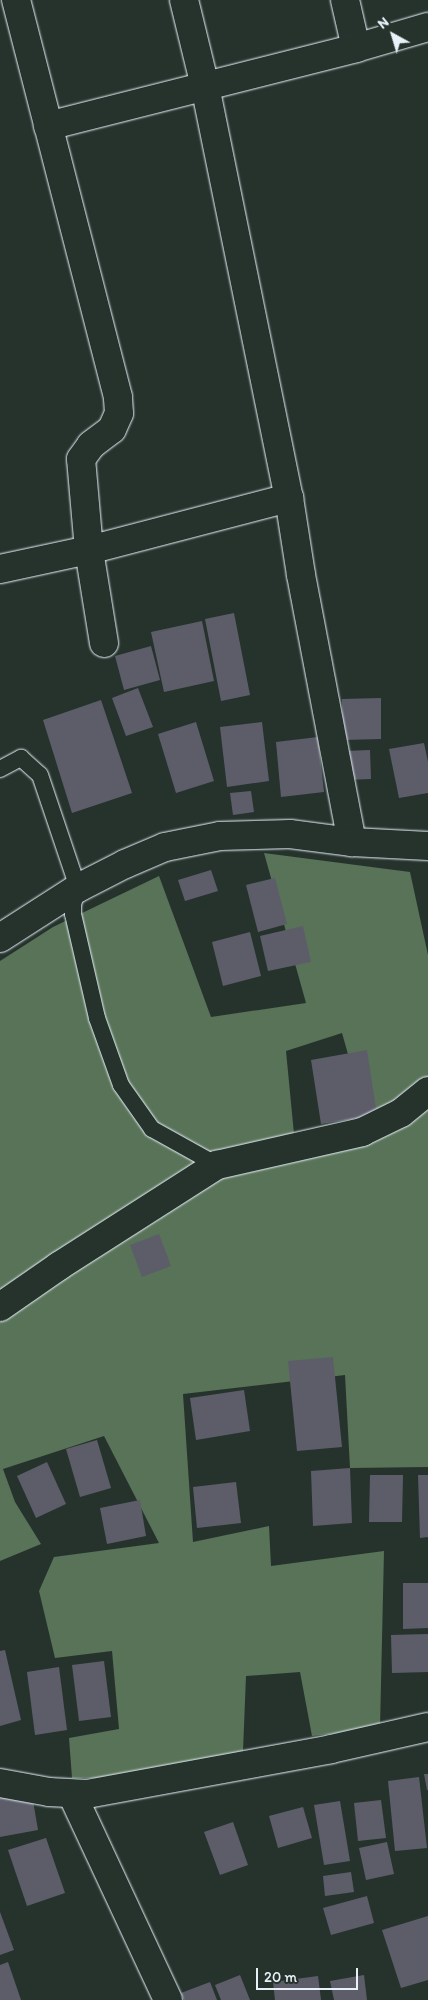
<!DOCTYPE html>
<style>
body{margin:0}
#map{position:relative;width:428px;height:2000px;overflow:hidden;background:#26332d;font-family:Itim,sans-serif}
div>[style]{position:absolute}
.green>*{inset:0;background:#587358}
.building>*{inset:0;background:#5d5d6a}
.roads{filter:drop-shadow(0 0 1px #e8f1f8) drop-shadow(0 0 1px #e8f1f8)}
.lane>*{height:16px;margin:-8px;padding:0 8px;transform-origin:8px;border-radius:8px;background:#26332d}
.street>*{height:28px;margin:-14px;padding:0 14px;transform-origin:14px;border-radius:14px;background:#26332d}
span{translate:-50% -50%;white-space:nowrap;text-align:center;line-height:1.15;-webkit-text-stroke:4.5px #26332d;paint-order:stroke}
.north{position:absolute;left:368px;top:10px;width:50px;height:50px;-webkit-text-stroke:4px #26332d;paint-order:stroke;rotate:321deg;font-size:14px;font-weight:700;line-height:20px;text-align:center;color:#e8f1f8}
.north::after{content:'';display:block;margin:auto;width:18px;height:22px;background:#e8f1f8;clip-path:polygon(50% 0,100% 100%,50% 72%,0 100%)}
.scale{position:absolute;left:256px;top:1968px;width:102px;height:22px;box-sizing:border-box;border:2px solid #e8f1f8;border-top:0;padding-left:6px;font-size:15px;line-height:18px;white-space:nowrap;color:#e8f1f8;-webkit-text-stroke:4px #26332d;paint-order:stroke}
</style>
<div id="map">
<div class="green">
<i style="clip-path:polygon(evenodd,264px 853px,410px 872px,428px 955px,428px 1467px,350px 1468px,345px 1375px,183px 1394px,193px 1542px,269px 1526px,271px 1566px,384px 1551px,380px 1728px,312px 1736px,300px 1672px,246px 1676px,243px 1751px,109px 1778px,72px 1778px,69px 1738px,119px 1729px,112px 1651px,55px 1658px,39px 1591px,54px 1557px,159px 1543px,104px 1436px,3px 1469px,15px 1502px,41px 1544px,0 1561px,0 961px,53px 927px,159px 876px,211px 1017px,306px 1003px,264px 853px,342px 1033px,367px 1121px,294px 1134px,286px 1051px,342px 1033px)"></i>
</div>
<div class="building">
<i style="clip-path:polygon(234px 613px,250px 695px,221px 701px,205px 619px)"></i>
<i style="clip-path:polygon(202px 621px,214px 681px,164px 692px,151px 632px)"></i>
<i style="clip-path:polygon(151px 646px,160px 680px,124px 690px,115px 656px)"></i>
<i style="clip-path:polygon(138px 688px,153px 727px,126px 736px,112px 698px)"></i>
<i style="clip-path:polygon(381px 698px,381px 739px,343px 740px,342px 699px)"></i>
<i style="clip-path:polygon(101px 700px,132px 793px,72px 813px,43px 720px)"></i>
<i style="clip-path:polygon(196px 722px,214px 781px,176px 793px,158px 734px)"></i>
<i style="clip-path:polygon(262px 722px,269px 781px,227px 787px,220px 727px)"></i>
<i style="clip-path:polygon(318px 737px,324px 792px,281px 797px,276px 742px)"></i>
<i style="clip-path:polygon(424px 743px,428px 762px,428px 793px,399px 798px,389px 749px)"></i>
<i style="clip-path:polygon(370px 750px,371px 779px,345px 780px,344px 751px)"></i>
<i style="clip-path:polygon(251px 791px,254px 812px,233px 815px,230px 793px)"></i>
<i style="clip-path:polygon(211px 870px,218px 891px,185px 901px,178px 880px)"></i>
<i style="clip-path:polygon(275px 878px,287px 924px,258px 932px,246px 885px)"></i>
<i style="clip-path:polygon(303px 926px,311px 962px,268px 971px,260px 936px)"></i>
<i style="clip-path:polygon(250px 932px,261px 976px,223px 986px,212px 942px)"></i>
<i style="clip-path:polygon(367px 1050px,377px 1115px,321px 1124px,311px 1060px)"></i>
<i style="clip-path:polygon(159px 1234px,171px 1266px,142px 1277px,130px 1245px)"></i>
<i style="clip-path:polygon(333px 1357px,342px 1447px,297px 1451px,288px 1361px)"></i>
<i style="clip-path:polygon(244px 1390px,250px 1431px,196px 1440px,190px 1398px)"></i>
<i style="clip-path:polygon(97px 1440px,111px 1488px,80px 1497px,66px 1449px)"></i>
<i style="clip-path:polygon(47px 1462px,66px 1504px,36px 1518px,17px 1476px)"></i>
<i style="clip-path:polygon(350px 1468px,352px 1523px,313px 1526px,311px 1471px)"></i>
<i style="clip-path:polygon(370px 1475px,403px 1475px,402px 1522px,369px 1522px)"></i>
<i style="clip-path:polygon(418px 1475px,428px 1475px,428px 1537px,420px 1538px)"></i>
<i style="clip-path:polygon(236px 1482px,241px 1523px,197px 1528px,193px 1487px)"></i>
<i style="clip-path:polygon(140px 1500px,146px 1536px,107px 1544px,100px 1508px)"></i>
<i style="clip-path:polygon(403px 1583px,428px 1583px,428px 1628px,403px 1629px)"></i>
<i style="clip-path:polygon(428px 1634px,428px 1672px,392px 1673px,391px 1635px)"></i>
<i style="clip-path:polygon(5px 1650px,21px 1720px,0 1726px,0 1651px)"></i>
<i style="clip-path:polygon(104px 1661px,111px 1717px,79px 1721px,72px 1665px)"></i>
<i style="clip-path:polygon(59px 1667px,67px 1730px,35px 1735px,27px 1672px)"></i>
<i style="clip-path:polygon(424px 1774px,428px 1774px,428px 1790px,427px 1790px)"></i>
<i style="clip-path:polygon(419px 1777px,427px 1848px,395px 1851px,388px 1781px)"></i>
<i style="clip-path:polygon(31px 1789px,38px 1830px,0 1837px,0 1795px)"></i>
<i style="clip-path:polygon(381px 1800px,386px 1838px,358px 1841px,354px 1803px)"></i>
<i style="clip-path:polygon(340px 1801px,350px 1861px,324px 1865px,314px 1805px)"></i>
<i style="clip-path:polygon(303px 1807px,312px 1838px,278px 1848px,269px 1816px)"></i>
<i style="clip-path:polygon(233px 1822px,248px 1865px,220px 1875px,204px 1832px)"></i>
<i style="clip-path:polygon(46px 1838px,65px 1893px,27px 1906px,8px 1850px)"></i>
<i style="clip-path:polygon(387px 1842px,394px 1874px,366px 1880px,359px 1848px)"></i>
<i style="clip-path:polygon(351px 1872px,354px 1892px,325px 1896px,323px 1876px)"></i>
<i style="clip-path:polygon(367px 1896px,374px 1923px,331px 1935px,323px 1908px)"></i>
<i style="clip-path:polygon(0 1912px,14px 1950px,0 1955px)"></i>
<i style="clip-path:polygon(428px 1916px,428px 1980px,401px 1988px,382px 1930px)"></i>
<i style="clip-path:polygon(8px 1962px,21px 2000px,0 2000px,0 1965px)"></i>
<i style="clip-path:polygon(240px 1975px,250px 2000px,221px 2000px,215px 1985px)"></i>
<i style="clip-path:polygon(364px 1975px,367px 2000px,334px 2000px,330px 1981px)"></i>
<i style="clip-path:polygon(318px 1976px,321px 2000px,275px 2000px,273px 1982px)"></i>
<i style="clip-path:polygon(210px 1982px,217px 2000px,184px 2000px,181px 1993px)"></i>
</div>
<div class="roads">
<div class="lane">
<i style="left:0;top:769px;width:24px;rotate:-28deg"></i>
<i style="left:21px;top:758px;width:25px;rotate:42deg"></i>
<i style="left:40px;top:775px;width:119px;rotate:71.4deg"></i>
<i style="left:78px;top:888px;width:17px;rotate:107deg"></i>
<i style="left:73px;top:904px;width:10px;rotate:90deg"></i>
<i style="left:73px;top:914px;width:107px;rotate:77deg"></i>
<i style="left:97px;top:1018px;width:71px;rotate:70.3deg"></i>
<i style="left:121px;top:1085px;width:54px;rotate:54.8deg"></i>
<i style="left:152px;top:1129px;width:74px;rotate:29deg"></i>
</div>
<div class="street">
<i style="left:184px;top:0;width:89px;rotate:76.3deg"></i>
<i style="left:205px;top:86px;width:420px;rotate:78.5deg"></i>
<i style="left:345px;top:0;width:49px;rotate:77.1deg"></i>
<i style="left:48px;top:126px;width:318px;rotate:-14.2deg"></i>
<i style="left:356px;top:48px;width:75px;rotate:-16.3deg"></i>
<i style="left:0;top:569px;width:91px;rotate:-12.1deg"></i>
<i style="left:89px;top:550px;width:91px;rotate:-95deg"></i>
<i style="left:81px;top:459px;width:17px;rotate:-54deg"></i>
<i style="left:91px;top:445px;width:26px;rotate:-37deg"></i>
<i style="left:112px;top:429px;width:17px;rotate:-66deg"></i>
<i style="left:119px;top:413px;width:16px;rotate:-94deg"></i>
<i style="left:118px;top:397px;width:410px;rotate:-104.4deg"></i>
<i style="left:104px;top:643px;width:94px;rotate:-99.2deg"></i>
<i style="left:89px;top:550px;width:207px;rotate:-14.6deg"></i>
<i style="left:289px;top:498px;width:78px;rotate:81.1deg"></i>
<i style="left:301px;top:575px;width:272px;rotate:79.2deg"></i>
<i style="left:0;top:938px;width:93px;rotate:-32.7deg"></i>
<i style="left:78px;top:888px;width:53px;rotate:-27.1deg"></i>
<i style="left:125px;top:864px;width:43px;rotate:-23deg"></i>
<i style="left:165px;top:847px;width:56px;rotate:-11.3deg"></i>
<i style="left:220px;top:836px;width:70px;rotate:-1.6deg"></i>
<i style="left:290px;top:834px;width:63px;rotate:7.4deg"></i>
<i style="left:352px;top:842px;width:76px;rotate:3deg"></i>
<i style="left:0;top:1307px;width:72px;rotate:-34.8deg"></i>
<i style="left:59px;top:1266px;width:188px;rotate:-32.6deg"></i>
<i style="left:217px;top:1165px;width:149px;rotate:-12.8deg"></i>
<i style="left:362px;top:1132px;width:43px;rotate:-26deg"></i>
<i style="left:401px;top:1113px;width:35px;rotate:-39deg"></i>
<i style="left:0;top:1783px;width:50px;rotate:10.4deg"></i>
<i style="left:49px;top:1792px;width:38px;rotate:3deg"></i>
<i style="left:87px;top:1794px;width:248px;rotate:-10.4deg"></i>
<i style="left:331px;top:1749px;width:99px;rotate:-12.8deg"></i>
<i style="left:72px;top:1794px;width:227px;rotate:65deg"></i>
</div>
</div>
<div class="north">N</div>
<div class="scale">20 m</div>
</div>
